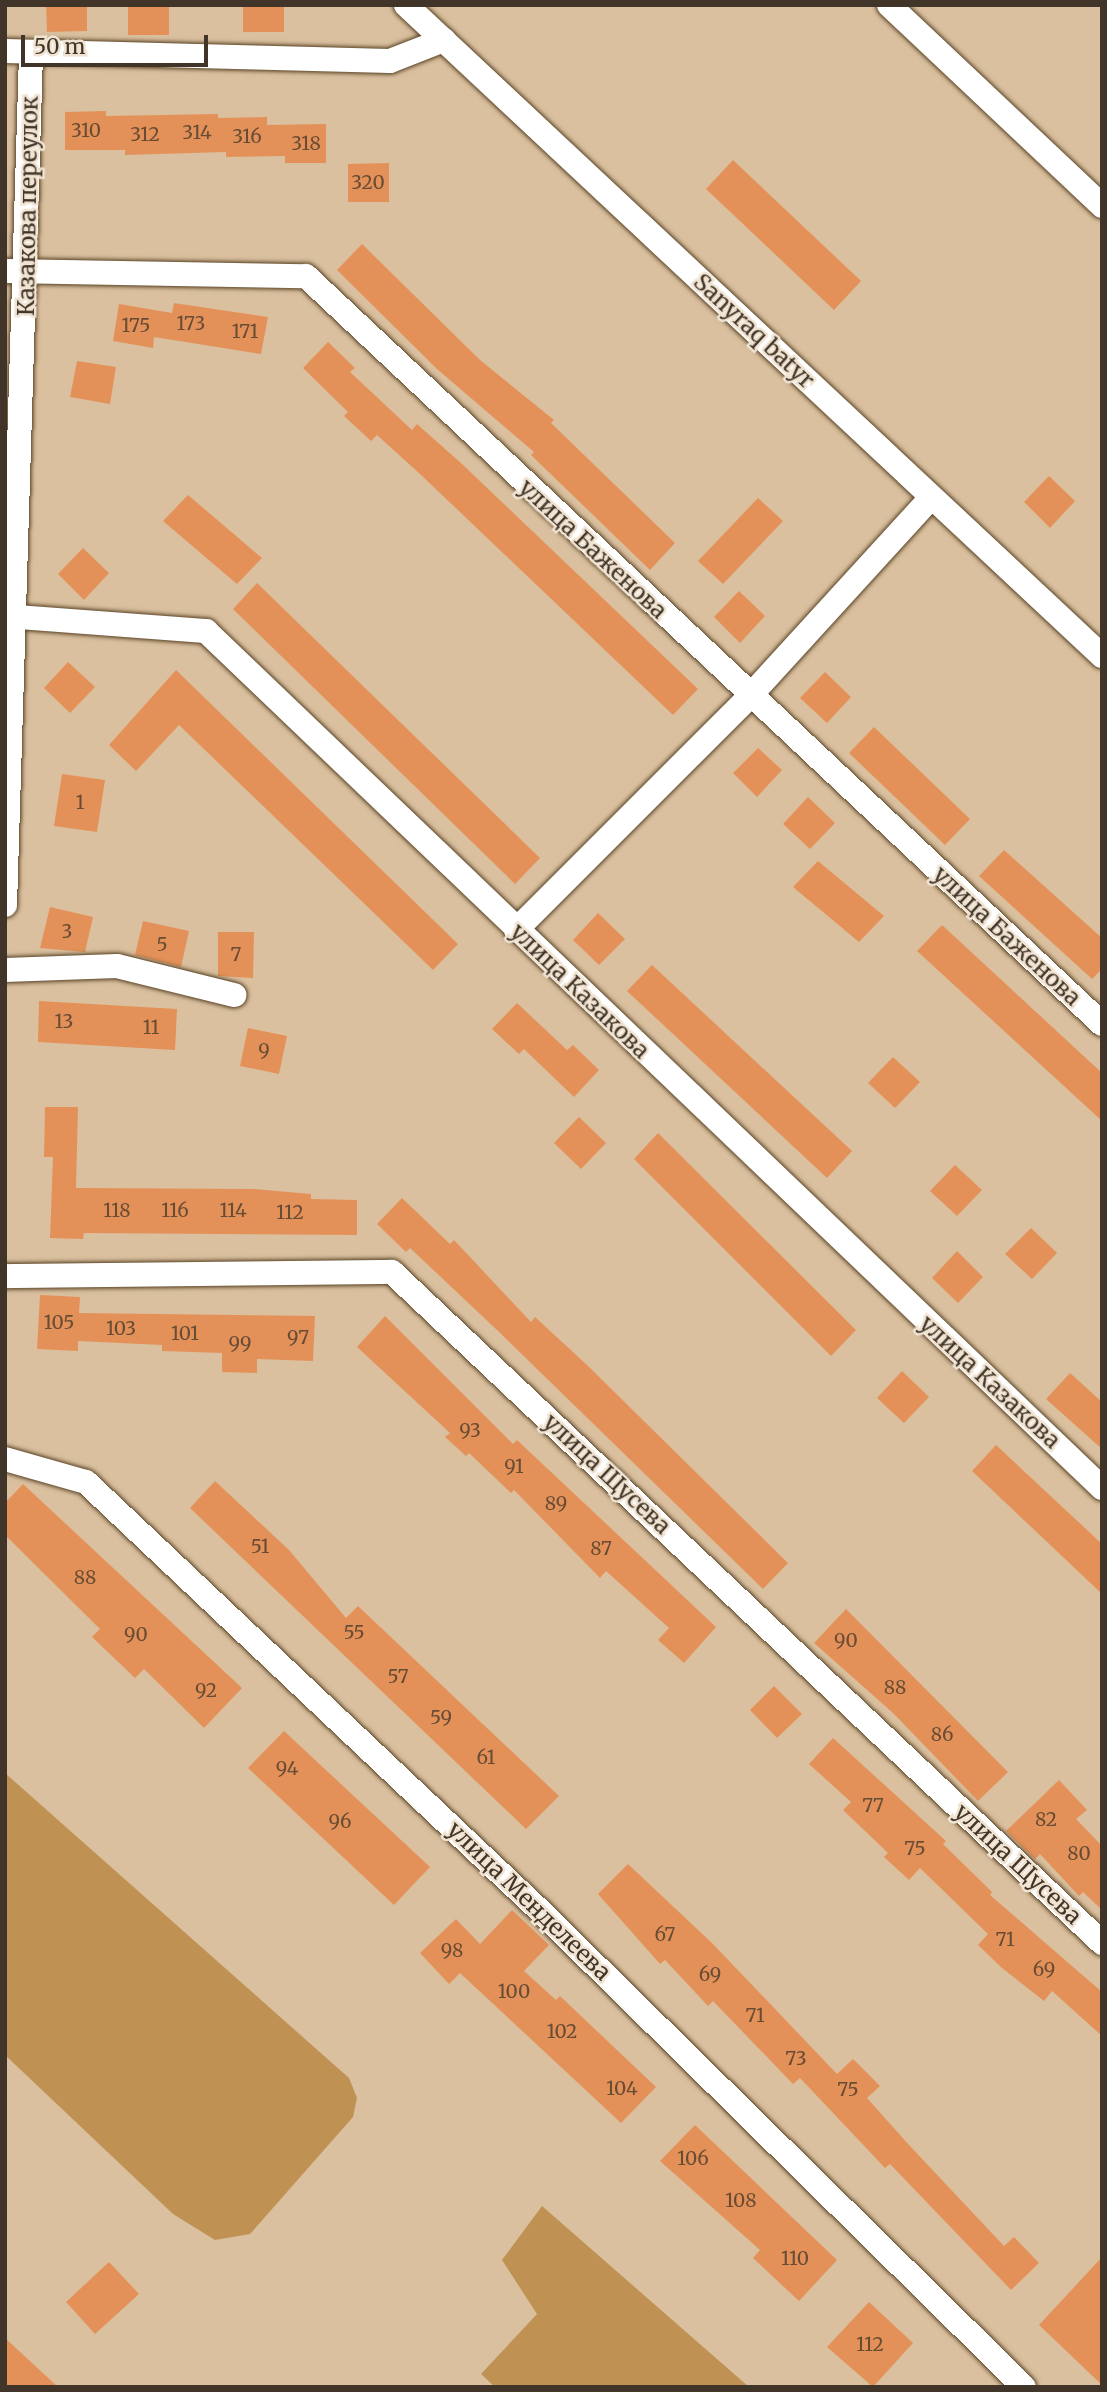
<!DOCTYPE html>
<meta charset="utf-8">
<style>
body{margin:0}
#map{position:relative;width:1107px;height:2392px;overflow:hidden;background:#dac09f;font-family:Merriweather,serif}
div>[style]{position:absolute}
.green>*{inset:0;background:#bf9153}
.building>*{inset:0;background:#e49159}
.roads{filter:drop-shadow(0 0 2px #594325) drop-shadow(0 0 2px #594325)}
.minor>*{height:24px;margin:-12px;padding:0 12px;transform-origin:12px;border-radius:12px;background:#fff}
span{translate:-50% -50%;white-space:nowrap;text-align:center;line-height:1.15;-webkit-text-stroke:5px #f0e3d2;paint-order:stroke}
.number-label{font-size:19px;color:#694c34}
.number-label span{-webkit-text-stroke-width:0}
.street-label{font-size:23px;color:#403528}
.frame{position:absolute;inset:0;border:7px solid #403528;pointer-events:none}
.scale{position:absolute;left:21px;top:35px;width:187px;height:32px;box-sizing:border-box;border:4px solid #403528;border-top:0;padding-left:9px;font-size:21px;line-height:24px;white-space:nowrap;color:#403528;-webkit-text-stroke:5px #f0e3d2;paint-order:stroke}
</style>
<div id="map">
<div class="green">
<i style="clip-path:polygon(5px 1773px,349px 2078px,357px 2098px,353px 2117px,250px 2234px,215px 2240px,173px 2214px,5px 2055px)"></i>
<i style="clip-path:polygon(542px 2206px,749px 2387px,495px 2387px,481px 2374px,537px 2314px,502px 2260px)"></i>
</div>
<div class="building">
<i style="clip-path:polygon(46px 5px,87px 5px,87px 31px,47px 32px)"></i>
<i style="clip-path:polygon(128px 5px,169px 5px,169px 35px,128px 35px)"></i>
<i style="clip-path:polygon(243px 5px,284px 5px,284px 32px,243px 32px)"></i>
<i style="clip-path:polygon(106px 111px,106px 116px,218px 114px,218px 118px,267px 117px,267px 125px,326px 124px,326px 163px,285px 163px,285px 156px,226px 157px,226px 152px,125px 155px,125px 150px,65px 150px,65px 112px)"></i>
<i style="clip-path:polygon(733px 160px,861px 281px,834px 310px,706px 189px)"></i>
<i style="clip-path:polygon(389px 163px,389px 202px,348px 202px,348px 164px)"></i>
<i style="clip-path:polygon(362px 244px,480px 360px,554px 420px,551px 423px,675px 543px,650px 570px,531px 455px,534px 452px,437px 369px,337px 270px)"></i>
<i style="clip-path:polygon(174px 303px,268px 317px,261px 354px,154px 337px,153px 348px,113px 341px,119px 304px,172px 313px)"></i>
<i style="clip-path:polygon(328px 342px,355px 368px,350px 372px,412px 430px,417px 424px,462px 464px,698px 689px,673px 715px,420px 474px,377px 435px,371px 441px,344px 416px,348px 412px,303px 368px)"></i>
<i style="clip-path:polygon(77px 361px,116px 367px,110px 404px,70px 397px)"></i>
<i style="clip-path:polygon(1049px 476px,1075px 501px,1050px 528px,1024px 502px)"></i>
<i style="clip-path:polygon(188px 495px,262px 558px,237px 584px,163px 521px)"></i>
<i style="clip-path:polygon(758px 498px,783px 521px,723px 584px,698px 561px)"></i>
<i style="clip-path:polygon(83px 548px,109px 573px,84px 600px,58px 574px)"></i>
<i style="clip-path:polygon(257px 583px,540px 858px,515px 884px,233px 609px)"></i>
<i style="clip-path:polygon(739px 591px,765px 616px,740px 643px,714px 617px)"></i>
<i style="clip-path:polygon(68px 662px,95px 687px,70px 713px,44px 688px)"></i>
<i style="clip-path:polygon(176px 670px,458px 944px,433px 970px,179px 725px,136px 771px,109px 745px)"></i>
<i style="clip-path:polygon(825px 672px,851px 697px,827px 723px,800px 698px)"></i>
<i style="clip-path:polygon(874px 727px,970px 819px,945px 845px,849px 753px)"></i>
<i style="clip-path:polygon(758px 748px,782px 770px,757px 797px,733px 773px)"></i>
<i style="clip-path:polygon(62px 774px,105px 780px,97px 832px,54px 826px)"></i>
<i style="clip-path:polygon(808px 797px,835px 823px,810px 849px,783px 824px)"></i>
<i style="clip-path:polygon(1004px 850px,1102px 938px,1102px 969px,1092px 979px,979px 876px)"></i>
<i style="clip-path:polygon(818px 861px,884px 916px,859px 942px,793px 887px)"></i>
<i style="clip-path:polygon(50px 907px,93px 917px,85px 952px,40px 948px)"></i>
<i style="clip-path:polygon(598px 913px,625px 939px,599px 965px,573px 940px)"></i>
<i style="clip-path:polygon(143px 921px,189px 931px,181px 967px,135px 955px)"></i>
<i style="clip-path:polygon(942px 925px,1102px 1073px,1102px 1121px,917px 951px)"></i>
<i style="clip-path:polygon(218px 932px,254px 932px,253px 978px,218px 976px)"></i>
<i style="clip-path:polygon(652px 965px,852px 1151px,827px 1178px,627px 991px)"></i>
<i style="clip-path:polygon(39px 1001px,177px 1009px,175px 1050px,38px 1042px)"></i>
<i style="clip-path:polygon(517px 1003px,567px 1050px,573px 1045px,599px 1070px,574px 1097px,524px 1049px,519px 1054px,492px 1029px)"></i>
<i style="clip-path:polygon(248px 1028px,287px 1036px,279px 1074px,240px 1066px)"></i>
<i style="clip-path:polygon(893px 1057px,920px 1082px,895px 1108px,868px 1083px)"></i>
<i style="clip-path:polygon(45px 1107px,78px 1107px,76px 1188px,253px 1189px,311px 1194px,311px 1199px,357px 1200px,357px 1235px,84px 1233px,83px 1239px,50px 1238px,53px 1157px,44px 1157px)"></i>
<i style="clip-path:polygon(579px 1117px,606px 1143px,581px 1169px,554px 1143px)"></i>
<i style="clip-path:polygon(658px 1133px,856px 1330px,831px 1356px,634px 1159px)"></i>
<i style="clip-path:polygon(955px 1165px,982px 1190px,957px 1216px,930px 1191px)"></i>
<i style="clip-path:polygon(402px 1198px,450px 1244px,454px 1240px,531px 1322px,535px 1317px,587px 1365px,788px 1563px,763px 1589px,497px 1330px,410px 1248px,406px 1252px,377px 1224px)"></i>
<i style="clip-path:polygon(1031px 1228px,1057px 1253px,1032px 1279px,1005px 1254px)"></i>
<i style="clip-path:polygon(957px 1251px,983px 1277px,958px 1303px,932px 1278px)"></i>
<i style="clip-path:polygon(40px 1295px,80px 1297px,79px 1313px,315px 1316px,313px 1361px,257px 1359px,257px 1373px,222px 1372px,222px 1353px,162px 1351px,162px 1345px,78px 1341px,78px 1351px,37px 1349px)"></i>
<i style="clip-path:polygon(385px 1316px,513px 1444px,517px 1440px,716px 1627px,684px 1663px,658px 1640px,669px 1628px,606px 1571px,600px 1578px,514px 1490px,511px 1493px,469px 1453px,466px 1456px,445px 1437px,450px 1433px,357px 1347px)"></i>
<i style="clip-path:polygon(902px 1371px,929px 1397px,904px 1423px,877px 1398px)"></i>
<i style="clip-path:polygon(1070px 1373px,1102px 1402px,1102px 1449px,1046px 1399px)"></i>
<i style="clip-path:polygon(996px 1445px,1102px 1544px,1102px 1594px,972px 1471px)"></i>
<i style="clip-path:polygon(215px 1481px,289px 1550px,346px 1618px,358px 1606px,559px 1796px,526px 1829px,190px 1508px)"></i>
<i style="clip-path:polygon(23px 1484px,242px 1688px,204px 1728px,144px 1669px,135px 1678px,92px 1637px,100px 1629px,5px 1535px,5px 1503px)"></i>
<i style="clip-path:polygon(846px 1609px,1008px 1772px,978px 1801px,893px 1713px,814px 1643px)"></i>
<i style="clip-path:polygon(774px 1686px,802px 1714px,777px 1738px,750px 1710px)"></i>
<i style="clip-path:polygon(284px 1731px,430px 1867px,394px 1905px,248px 1768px)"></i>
<i style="clip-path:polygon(833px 1738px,946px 1841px,943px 1844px,992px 1892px,990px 1895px,1102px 1992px,1102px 2036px,1052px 1991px,1044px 2001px,1002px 1968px,978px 1945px,988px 1934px,920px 1868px,909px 1880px,884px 1857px,888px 1853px,843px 1810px,851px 1802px,809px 1764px)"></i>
<i style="clip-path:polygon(1059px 1780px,1087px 1810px,1076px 1819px,1102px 1846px,1102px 1910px,1083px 1892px,1079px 1896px,1040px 1854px,1035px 1859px,1006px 1831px)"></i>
<i style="clip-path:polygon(628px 1864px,713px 1944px,837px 2074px,853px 2059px,880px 2086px,867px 2098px,909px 2145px,1004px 2246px,1014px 2237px,1039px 2263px,1011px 2290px,890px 2164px,885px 2168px,800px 2078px,793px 2084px,713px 2001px,708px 2006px,665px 1960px,660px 1964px,598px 1894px)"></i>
<i style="clip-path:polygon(512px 1910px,549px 1945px,524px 1971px,556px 2000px,560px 1996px,656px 2087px,621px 2123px,460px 1973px,449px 1984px,420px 1953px,456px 1919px,480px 1944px)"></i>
<i style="clip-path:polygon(695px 2125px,837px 2260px,799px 2301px,753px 2258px,760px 2250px,660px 2161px)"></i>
<i style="clip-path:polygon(1102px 2257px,1102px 2385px,1039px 2325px)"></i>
<i style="clip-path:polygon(109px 2262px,139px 2294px,95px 2334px,66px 2302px)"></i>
<i style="clip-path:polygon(869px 2302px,913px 2343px,873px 2387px,827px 2347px)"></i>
<i style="clip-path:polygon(5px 2338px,58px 2387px,5px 2387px)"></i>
</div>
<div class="roads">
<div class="minor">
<i style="left:406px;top:5px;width:953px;rotate:43.09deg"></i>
<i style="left:889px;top:5px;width:293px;rotate:43.3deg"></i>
<i style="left:5px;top:51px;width:385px;rotate:1.5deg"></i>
<i style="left:390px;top:61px;width:58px;rotate:-21.3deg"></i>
<i style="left:5px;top:271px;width:301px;rotate:1deg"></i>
<i style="left:306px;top:276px;width:1092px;rotate:43.22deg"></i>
<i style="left:5px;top:616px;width:202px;rotate:4.3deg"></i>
<i style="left:206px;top:631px;width:1240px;rotate:43.73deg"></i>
<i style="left:5px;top:905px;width:853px;rotate:-88.25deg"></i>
<i style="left:516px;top:930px;width:330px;rotate:-45deg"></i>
<i style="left:749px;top:697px;width:270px;rotate:-47.6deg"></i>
<i style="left:5px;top:970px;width:112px;rotate:-2deg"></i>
<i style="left:117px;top:966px;width:121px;rotate:13.9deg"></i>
<i style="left:5px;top:1276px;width:387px;rotate:-0.6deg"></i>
<i style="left:392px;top:1272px;width:977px;rotate:43.38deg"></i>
<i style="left:5px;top:1459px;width:84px;rotate:15.9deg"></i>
<i style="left:86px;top:1482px;width:616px;rotate:43.36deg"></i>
<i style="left:534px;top:1905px;width:687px;rotate:44.53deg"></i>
</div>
</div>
<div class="number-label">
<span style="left:86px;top:131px">310</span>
<span style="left:197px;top:133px">314</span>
<span style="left:145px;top:135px">312</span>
<span style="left:247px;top:137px">316</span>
<span style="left:306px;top:144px">318</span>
<span style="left:368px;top:183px">320</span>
<span style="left:191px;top:324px">173</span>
<span style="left:136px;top:326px">175</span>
<span style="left:245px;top:332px">171</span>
<span style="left:80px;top:803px">1</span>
<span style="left:67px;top:932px">3</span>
<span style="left:162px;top:945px">5</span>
<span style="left:236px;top:955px">7</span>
<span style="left:64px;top:1022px">13</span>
<span style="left:151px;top:1028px">11</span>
<span style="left:264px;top:1051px">9</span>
<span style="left:117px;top:1211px">118</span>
<span style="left:175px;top:1211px">116</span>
<span style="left:233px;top:1211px">114</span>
<span style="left:290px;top:1213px">112</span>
<span style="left:59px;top:1323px">105</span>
<span style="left:121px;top:1329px">103</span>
<span style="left:185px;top:1334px">101</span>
<span style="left:298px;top:1338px">97</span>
<span style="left:240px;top:1344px">99</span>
<span style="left:470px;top:1431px">93</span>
<span style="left:514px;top:1467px">91</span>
<span style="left:556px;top:1504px">89</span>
<span style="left:260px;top:1547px">51</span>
<span style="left:601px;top:1549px">87</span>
<span style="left:85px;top:1578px">88</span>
<span style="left:354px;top:1633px">55</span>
<span style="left:136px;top:1635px">90</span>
<span style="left:846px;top:1641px">90</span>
<span style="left:398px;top:1677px">57</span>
<span style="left:895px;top:1688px">88</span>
<span style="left:206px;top:1691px">92</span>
<span style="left:441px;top:1718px">59</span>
<span style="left:942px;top:1735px">86</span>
<span style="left:486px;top:1758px">61</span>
<span style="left:287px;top:1769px">94</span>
<span style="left:873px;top:1806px">77</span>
<span style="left:1046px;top:1820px">82</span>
<span style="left:340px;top:1822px">96</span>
<span style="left:915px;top:1849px">75</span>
<span style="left:1079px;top:1854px">80</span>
<span style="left:665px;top:1935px">67</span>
<span style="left:1005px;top:1940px">71</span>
<span style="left:452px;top:1951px">98</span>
<span style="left:1044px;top:1970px">69</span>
<span style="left:710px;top:1975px">69</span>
<span style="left:514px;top:1992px">100</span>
<span style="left:755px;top:2016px">71</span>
<span style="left:562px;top:2032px">102</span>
<span style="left:796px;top:2059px">73</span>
<span style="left:622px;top:2089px">104</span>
<span style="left:848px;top:2090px">75</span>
<span style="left:693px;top:2159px">106</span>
<span style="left:741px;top:2201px">108</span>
<span style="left:795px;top:2259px">110</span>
<span style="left:870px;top:2345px">112</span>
</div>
<div class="street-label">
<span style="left:28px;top:206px;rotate:-89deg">Казакова переулок</span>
<span style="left:754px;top:331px;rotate:43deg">Sanyraq batyr</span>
<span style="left:593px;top:549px;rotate:43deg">улица Баженова</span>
<span style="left:1007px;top:936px;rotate:43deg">улица Баженова</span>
<span style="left:580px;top:991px;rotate:44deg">улица Казакова</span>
<span style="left:990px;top:1382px;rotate:43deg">улица Казакова</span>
<span style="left:607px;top:1474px;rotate:43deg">улица Щусева</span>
<span style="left:1018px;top:1864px;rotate:43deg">улица Щусева</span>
<span style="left:529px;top:1901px;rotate:44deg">улица Менделеева</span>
</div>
<div class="frame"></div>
<div class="scale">50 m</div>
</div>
